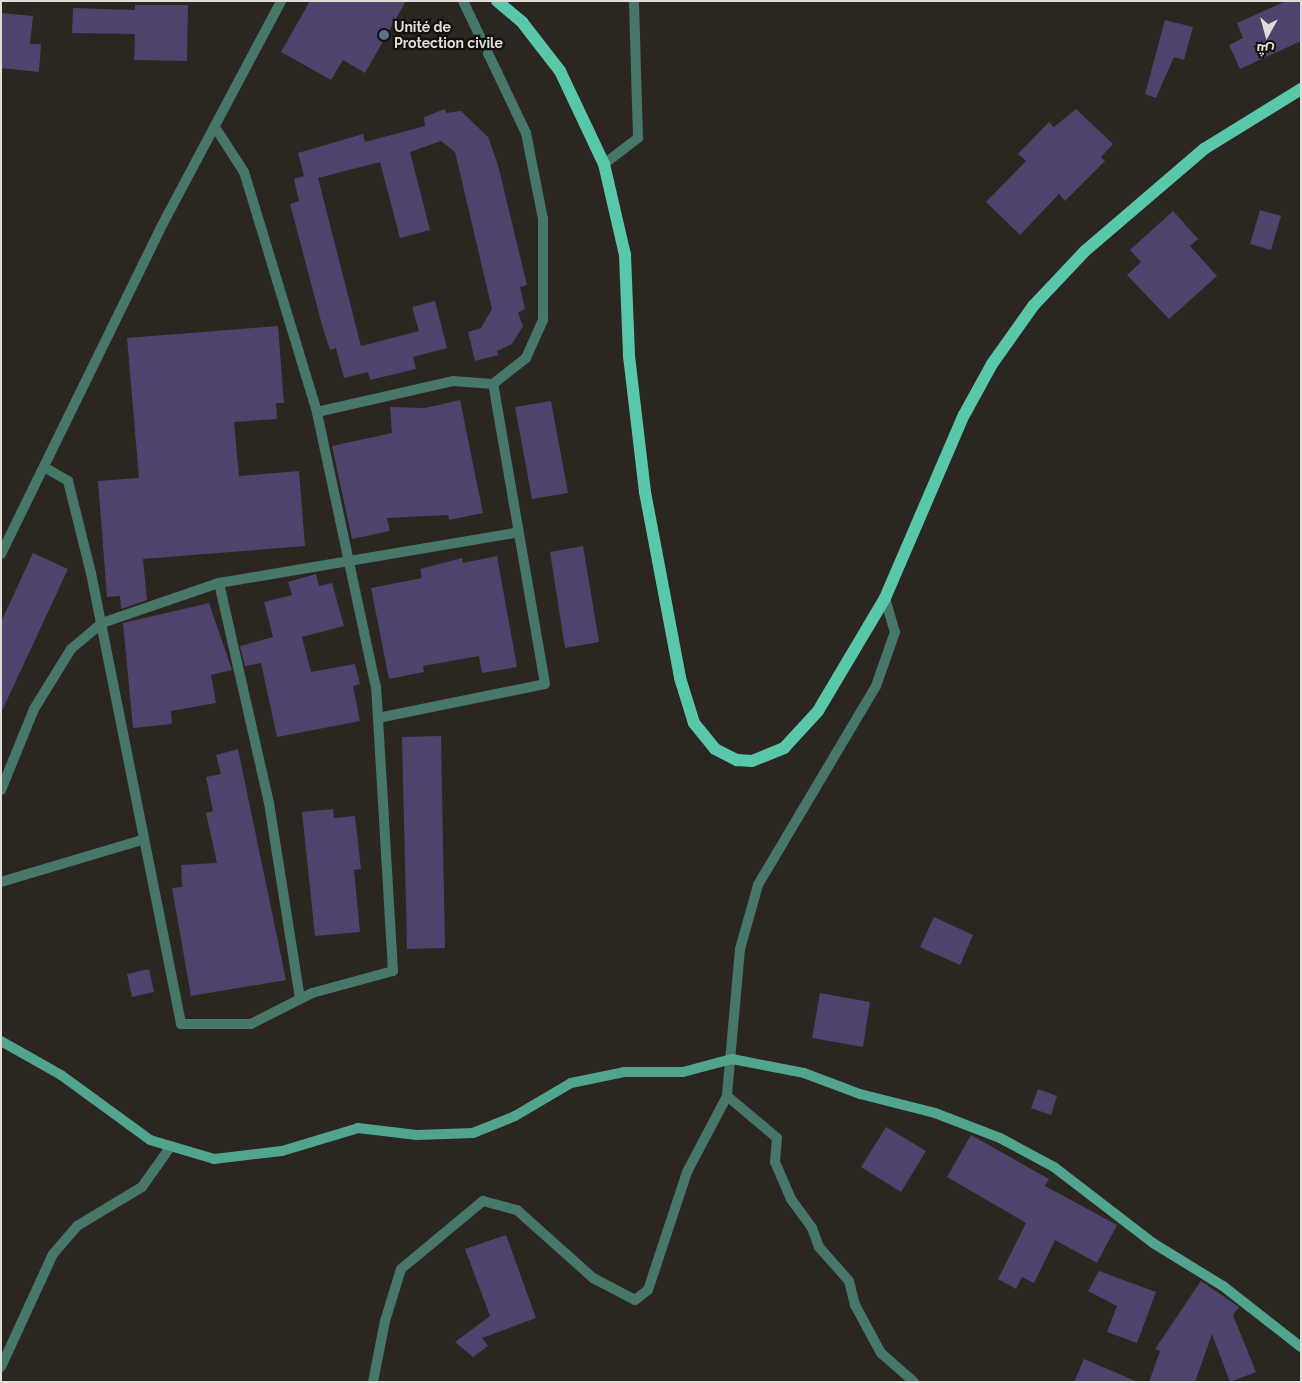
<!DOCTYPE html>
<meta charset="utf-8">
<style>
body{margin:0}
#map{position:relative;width:1302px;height:1383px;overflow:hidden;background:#2b2620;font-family:Raleway,Cairo,sans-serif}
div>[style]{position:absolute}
.building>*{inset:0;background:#4f426c}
.street>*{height:10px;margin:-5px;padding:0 5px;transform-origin:5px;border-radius:5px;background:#467768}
.secondary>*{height:10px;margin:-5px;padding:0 5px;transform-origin:5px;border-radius:5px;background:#51a48d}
.primary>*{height:12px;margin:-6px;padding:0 6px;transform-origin:6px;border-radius:6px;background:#59c7aa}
.dots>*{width:14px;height:14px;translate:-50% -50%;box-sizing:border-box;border:2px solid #11100d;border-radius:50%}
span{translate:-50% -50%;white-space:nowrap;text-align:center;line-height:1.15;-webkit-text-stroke:4.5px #11100d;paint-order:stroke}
.poi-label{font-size:14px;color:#e1deda;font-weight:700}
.left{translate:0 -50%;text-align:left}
.frame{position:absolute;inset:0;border:2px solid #e1deda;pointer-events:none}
.north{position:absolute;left:1242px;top:10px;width:50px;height:50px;-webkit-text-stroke:4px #11100d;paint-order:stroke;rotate:187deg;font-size:14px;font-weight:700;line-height:20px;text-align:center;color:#e1deda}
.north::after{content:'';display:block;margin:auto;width:18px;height:22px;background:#e1deda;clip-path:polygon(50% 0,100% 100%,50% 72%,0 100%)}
</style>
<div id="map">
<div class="building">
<i style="clip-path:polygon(310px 1px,406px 1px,365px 73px,343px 60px,331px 80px,281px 52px)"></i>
<i style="clip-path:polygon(1286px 1px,1301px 1px,1301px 41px,1240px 69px,1229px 45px,1243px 38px,1237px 23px)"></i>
<i style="clip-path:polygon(135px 5px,188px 5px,187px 61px,134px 60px,135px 34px,72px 33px,73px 8px,135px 10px)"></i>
<i style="clip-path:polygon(1px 13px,33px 16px,30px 44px,41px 44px,39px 72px,1px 68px)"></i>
<i style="clip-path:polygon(1165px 20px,1193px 27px,1184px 60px,1174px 57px,1156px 98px,1145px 94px)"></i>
<i style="clip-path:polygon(445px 109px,446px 113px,461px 111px,488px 137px,498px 165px,527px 285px,520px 287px,525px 309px,518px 313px,523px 326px,512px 344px,497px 351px,498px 355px,475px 361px,468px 332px,481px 328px,492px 309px,455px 152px,441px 141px,410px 152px,430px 230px,400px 238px,380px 162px,318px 178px,361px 346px,419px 331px,412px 307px,435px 301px,447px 348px,413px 357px,416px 369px,370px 380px,368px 372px,344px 378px,336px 348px,330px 350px,322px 325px,290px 204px,299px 201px,294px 179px,304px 176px,298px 153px,363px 134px,365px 142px,425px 126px,424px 117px)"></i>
<i style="clip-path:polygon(1076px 109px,1113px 144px,1101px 157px,1105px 161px,1065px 201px,1059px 194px,1020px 235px,986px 202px,1026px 161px,1018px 154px,1049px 122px,1054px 127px)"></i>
<i style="clip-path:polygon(1260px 210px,1281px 216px,1271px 250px,1250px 244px)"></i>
<i style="clip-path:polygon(1173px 211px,1198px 239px,1190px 246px,1217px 276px,1169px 319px,1127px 275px,1141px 262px,1130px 250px)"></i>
<i style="clip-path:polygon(278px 326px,284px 403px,276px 403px,277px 419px,234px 422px,239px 476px,299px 471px,305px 546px,143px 559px,147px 600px,121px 609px,120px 596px,107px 597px,98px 481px,139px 478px,127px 338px)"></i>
<i style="clip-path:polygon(460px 400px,483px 513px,449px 520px,448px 515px,387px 518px,390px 531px,352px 539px,332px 446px,392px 433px,390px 407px,425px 408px)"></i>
<i style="clip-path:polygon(551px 401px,568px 493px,532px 499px,515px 407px)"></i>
<i style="clip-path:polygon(583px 546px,599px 642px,565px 648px,550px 552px)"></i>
<i style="clip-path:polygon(33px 553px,68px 569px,1px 713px,1px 622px)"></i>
<i style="clip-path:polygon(497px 556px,517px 667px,482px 673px,479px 656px,423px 666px,424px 672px,389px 679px,371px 588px,422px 578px,420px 569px,462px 558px,463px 563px)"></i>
<i style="clip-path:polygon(316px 574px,319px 586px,332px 583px,344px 626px,302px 637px,311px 672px,355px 664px,360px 684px,353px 686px,360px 721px,277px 737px,261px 663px,245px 666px,240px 646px,273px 637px,264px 602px,292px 595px,288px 582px)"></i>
<i style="clip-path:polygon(209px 603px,232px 670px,211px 675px,216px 703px,171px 711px,172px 724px,133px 728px,123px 623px)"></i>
<i style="clip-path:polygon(441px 736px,445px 948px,407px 949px,402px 737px)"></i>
<i style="clip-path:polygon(238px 749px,286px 980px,191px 996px,172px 888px,182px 887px,181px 865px,217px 863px,206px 813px,213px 811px,206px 777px,221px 774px,216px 755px)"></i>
<i style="clip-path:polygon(333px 809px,334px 818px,355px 816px,361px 869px,354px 870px,360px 932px,315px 936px,302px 812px)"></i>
<i style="clip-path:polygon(934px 917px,973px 935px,960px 965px,920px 947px)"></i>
<i style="clip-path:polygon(149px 969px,154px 992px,132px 997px,127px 974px)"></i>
<i style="clip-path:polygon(820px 993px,870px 1002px,863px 1047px,812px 1038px)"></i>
<i style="clip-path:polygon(1038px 1089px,1057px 1096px,1051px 1115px,1031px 1108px)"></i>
<i style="clip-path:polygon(886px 1127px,926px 1151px,901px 1192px,861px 1167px)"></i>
<i style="clip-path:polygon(971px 1135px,1049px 1179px,1045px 1186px,1117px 1225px,1097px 1263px,1055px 1240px,1034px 1283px,1022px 1277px,1016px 1289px,998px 1279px,1026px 1223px,947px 1177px)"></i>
<i style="clip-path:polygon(506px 1235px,536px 1318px,482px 1338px,488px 1346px,473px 1357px,455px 1342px,490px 1316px,465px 1249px)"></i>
<i style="clip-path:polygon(1099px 1271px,1156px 1292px,1137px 1343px,1107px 1332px,1117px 1306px,1088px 1291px)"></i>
<i style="clip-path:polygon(1201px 1281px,1239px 1307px,1233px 1315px,1256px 1372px,1230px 1382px,1212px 1334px,1195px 1382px,1149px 1382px,1160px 1351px,1155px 1349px)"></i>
<i style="clip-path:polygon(1084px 1359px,1138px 1382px,1074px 1382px)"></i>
</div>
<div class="street">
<i style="left:604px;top:164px;width:43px;rotate:-37.4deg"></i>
<i style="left:638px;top:138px;width:137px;rotate:-91.7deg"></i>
<i style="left:317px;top:412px;width:139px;rotate:-12.8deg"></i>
<i style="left:453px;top:381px;width:40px;rotate:4.3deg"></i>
<i style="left:493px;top:384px;width:42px;rotate:-38.2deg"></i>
<i style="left:526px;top:358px;width:42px;rotate:-65.9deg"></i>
<i style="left:543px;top:320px;width:101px;rotate:-90deg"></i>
<i style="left:543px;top:219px;width:88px;rotate:-101.2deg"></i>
<i style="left:526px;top:133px;width:146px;rotate:-115.5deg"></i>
<i style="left:44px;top:467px;width:28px;rotate:30deg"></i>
<i style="left:68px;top:481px;width:95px;rotate:76deg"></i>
<i style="left:91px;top:573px;width:460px;rotate:78.7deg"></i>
<i style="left:181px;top:1024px;width:70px"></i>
<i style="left:251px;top:1024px;width:68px;rotate:-26.9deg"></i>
<i style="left:312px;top:993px;width:84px;rotate:-15.2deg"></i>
<i style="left:393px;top:971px;width:284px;rotate:-93.4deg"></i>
<i style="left:376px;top:688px;width:282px;rotate:-102.1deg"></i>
<i style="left:317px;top:412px;width:251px;rotate:-106.9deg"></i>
<i style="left:244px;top:172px;width:54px;rotate:-122.8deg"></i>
<i style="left:1px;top:554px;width:362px;rotate:-63.9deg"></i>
<i style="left:160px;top:229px;width:258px;rotate:-62deg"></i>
<i style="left:219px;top:583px;width:226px;rotate:77.2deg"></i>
<i style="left:269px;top:803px;width:198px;rotate:81deg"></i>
<i style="left:885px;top:598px;width:35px;rotate:74deg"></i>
<i style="left:895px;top:632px;width:57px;rotate:109.4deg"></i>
<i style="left:876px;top:686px;width:231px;rotate:120.7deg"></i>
<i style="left:758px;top:885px;width:66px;rotate:105.7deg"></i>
<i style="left:740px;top:949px;width:148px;rotate:95.1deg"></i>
<i style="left:727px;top:1096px;width:65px;rotate:40deg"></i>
<i style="left:777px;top:1138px;width:24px;rotate:95deg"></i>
<i style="left:775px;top:1162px;width:40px;rotate:66.6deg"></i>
<i style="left:791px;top:1199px;width:36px;rotate:54deg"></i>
<i style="left:812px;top:1228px;width:20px;rotate:70deg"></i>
<i style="left:819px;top:1247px;width:45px;rotate:48.6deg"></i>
<i style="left:849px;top:1281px;width:25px;rotate:76deg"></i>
<i style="left:855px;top:1305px;width:55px;rotate:61.6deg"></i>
<i style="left:881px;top:1353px;width:44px;rotate:41.3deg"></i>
<i style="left:378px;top:718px;width:170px;rotate:-11.5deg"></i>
<i style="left:545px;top:684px;width:304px;rotate:-99.8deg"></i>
<i style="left:1px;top:790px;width:87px;rotate:-67.8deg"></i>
<i style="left:34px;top:709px;width:70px;rotate:-58.3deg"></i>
<i style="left:71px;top:649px;width:40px;rotate:-40deg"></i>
<i style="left:102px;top:623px;width:124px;rotate:-18.9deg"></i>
<i style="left:219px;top:583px;width:300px;rotate:-9.6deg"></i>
<i style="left:1px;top:882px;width:147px;rotate:-16.6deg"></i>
<i style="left:1px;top:1367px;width:124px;rotate:-65.3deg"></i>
<i style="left:53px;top:1254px;width:37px;rotate:-49deg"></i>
<i style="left:77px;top:1226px;width:76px;rotate:-31deg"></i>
<i style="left:142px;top:1187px;width:50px;rotate:-54.7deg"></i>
<i style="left:373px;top:1382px;width:62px;rotate:-78.9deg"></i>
<i style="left:385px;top:1321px;width:54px;rotate:-72.9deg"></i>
<i style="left:401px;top:1269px;width:107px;rotate:-39.7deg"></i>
<i style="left:483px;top:1201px;width:35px;rotate:15deg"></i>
<i style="left:517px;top:1210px;width:102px;rotate:41.8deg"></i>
<i style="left:593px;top:1278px;width:47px;rotate:27.6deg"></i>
<i style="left:635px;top:1300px;width:16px;rotate:-38deg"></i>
<i style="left:648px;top:1290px;width:124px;rotate:-71.7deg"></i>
<i style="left:687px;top:1172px;width:86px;rotate:-62.2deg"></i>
</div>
<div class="secondary">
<i style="left:1px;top:1041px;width:69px;rotate:29.5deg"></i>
<i style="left:61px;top:1075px;width:110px;rotate:36.1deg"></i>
<i style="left:150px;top:1140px;width:67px;rotate:16.5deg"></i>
<i style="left:214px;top:1159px;width:68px;rotate:-6.7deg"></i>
<i style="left:282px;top:1151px;width:79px;rotate:-16.8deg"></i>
<i style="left:358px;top:1128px;width:59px;rotate:6.8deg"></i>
<i style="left:417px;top:1135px;width:56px;rotate:-2deg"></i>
<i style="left:473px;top:1133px;width:45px;rotate:-22deg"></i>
<i style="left:515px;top:1116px;width:65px;rotate:-30.5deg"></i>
<i style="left:571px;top:1083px;width:54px;rotate:-11.7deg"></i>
<i style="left:624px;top:1072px;width:59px"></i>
<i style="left:683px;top:1072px;width:51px;rotate:-14.9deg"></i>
<i style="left:732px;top:1059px;width:73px;rotate:11deg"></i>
<i style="left:804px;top:1073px;width:60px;rotate:20.6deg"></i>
<i style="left:860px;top:1094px;width:77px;rotate:14.2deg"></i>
<i style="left:935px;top:1113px;width:70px;rotate:21deg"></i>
<i style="left:1000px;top:1138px;width:61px;rotate:28.2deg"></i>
<i style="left:1054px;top:1167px;width:125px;rotate:37.5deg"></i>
<i style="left:1153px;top:1243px;width:82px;rotate:31.6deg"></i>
<i style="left:1223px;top:1286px;width:99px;rotate:38deg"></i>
</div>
<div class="primary">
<i style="left:497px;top:1px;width:33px;rotate:40deg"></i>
<i style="left:522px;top:22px;width:62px;rotate:52.2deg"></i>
<i style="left:560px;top:71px;width:103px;rotate:64.7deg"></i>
<i style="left:604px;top:164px;width:93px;rotate:77deg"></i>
<i style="left:625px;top:255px;width:101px;rotate:87.7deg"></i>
<i style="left:629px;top:356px;width:137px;rotate:83.3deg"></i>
<i style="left:645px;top:492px;width:189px;rotate:79.3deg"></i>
<i style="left:680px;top:678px;width:47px;rotate:72.7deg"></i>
<i style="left:694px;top:723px;width:33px;rotate:51deg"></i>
<i style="left:715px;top:749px;width:25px;rotate:27deg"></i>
<i style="left:737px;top:760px;width:15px;rotate:4deg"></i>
<i style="left:752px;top:761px;width:35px;rotate:-22deg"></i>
<i style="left:784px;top:748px;width:50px;rotate:-47.4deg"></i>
<i style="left:818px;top:711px;width:131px;rotate:-59.3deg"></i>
<i style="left:885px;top:598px;width:199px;rotate:-66.7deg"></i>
<i style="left:964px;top:415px;width:58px;rotate:-61.2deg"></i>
<i style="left:992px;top:364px;width:72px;rotate:-54.6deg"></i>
<i style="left:1034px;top:305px;width:74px;rotate:-46.6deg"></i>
<i style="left:1085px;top:251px;width:157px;rotate:-40.6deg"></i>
<i style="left:1204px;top:149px;width:114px;rotate:-31.7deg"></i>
</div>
<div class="dots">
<i style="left:384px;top:35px;background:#5c6f8a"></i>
</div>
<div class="poi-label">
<span class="left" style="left:394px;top:35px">Unité de<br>Protection civile</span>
</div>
<div class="frame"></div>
<div class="north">ش</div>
</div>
